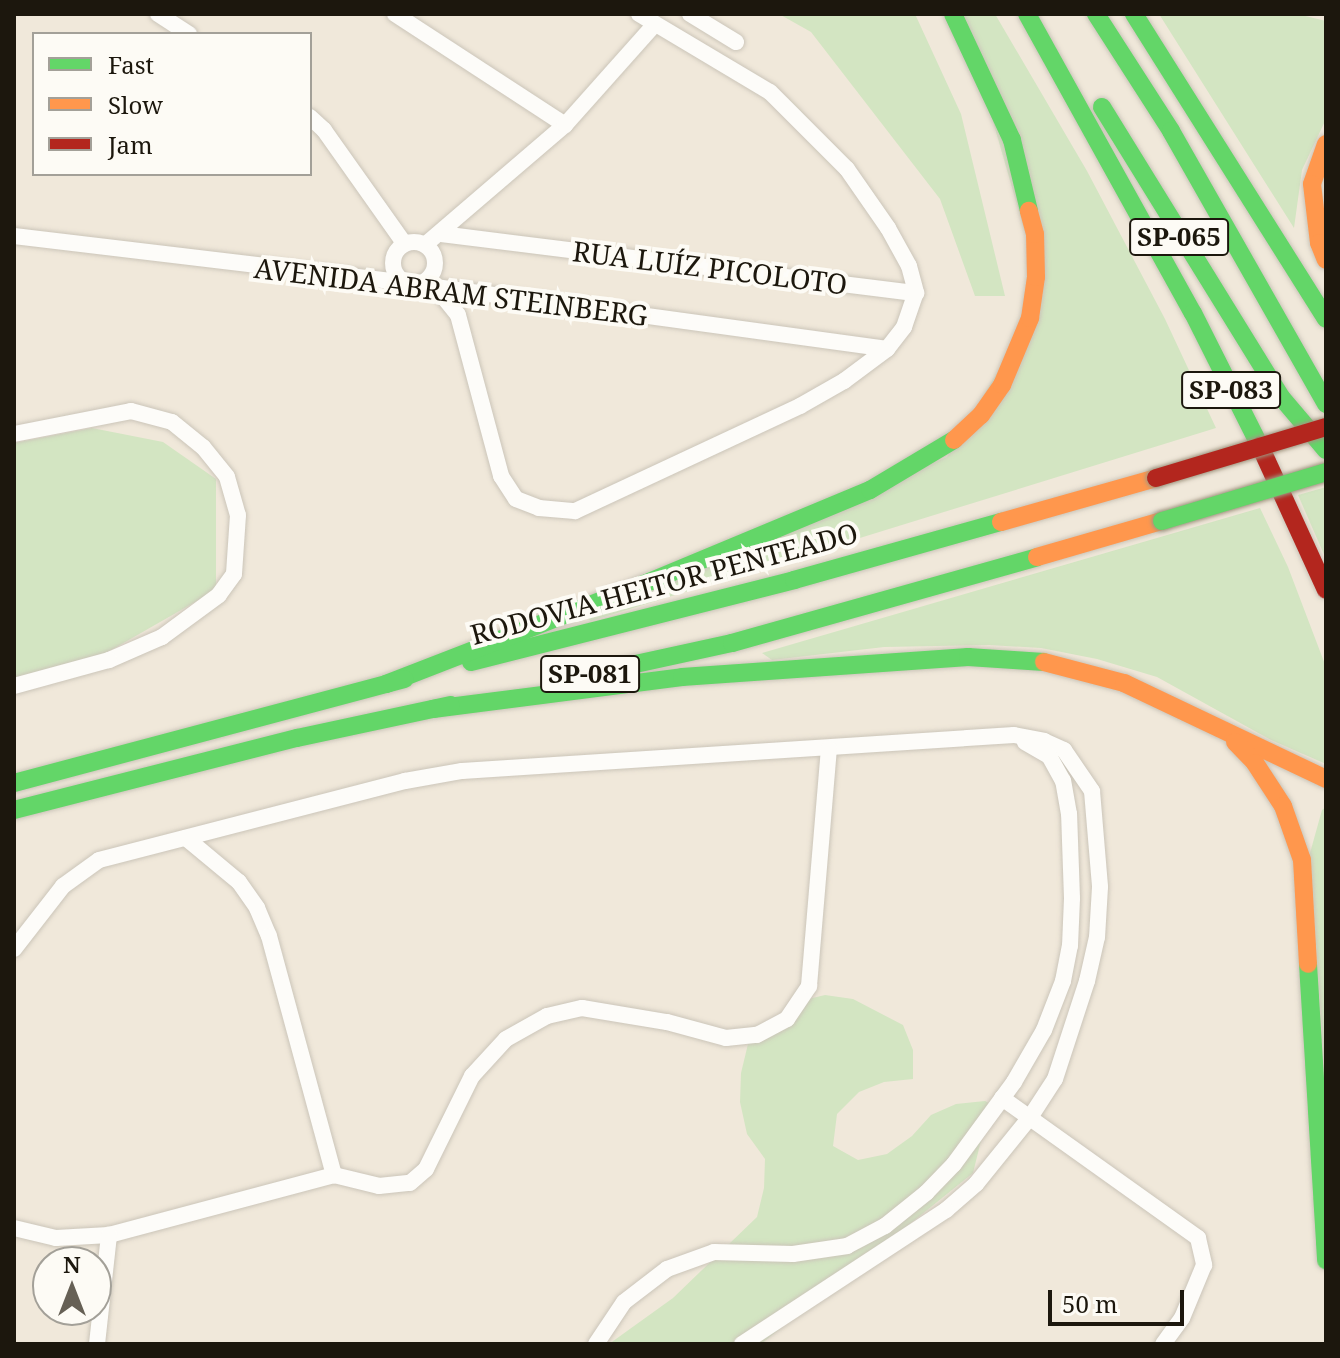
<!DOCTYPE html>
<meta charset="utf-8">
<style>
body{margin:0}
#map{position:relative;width:1340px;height:1358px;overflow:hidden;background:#f0e8da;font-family:"Noto Serif",serif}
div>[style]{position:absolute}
.green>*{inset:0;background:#d3e5c2}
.roads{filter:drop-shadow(0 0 2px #cbc5b9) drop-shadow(0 0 2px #cbc5b9)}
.street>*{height:16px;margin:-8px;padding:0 8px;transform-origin:8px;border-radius:8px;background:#fdfcf9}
.street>.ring{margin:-8px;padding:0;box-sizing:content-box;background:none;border:16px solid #fdfcf9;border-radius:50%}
.fast>*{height:18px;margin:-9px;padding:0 9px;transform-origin:9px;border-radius:9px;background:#63d668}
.slow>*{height:18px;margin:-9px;padding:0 9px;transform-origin:9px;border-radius:9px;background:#ff974d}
.jam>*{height:18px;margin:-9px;padding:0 9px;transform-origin:9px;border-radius:9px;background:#b3261e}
.bridges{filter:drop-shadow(0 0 2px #a09580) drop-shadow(0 0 2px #a09580)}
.fast-bridge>*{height:18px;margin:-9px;padding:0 9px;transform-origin:9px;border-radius:9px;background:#63d668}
.jam-bridge>*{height:18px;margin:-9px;padding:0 9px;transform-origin:9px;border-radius:9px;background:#b3261e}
span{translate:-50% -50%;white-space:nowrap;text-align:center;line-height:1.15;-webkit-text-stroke:8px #fdfbf5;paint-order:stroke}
.shield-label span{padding:2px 6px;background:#fdfbf5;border:2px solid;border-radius:6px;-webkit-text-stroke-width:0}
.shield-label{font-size:26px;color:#1c170d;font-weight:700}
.street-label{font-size:28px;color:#1c170d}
.frame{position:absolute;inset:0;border:16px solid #1c170d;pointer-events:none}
.legend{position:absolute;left:32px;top:32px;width:280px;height:144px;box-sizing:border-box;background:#fdfbf5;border:2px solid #a3a098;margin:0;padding:10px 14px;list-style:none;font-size:24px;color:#1c170d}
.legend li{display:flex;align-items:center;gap:16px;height:40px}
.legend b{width:40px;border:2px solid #a3a098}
.north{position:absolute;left:32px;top:1246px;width:80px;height:80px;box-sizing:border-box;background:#fdfbf5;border:2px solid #a3a098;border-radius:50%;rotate:0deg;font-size:22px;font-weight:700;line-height:32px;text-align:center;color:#1c170d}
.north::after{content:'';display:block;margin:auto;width:28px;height:36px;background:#666055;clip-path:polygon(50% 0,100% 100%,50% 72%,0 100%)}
.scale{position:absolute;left:1048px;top:1290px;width:136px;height:36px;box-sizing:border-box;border:4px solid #1c170d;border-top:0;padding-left:10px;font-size:24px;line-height:28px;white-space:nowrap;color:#1c170d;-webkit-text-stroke:6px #fdfbf5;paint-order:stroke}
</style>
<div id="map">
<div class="green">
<i style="clip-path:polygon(779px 14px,915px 14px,961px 114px,1005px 296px,975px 296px,940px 199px,811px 32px)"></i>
<i style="clip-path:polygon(962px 14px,995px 14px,1087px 171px,1165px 319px,1216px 428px,591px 621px,583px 616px,947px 457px,1043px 295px)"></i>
<i style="clip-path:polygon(1159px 14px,1297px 14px,1326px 21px,1326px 119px,1302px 170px,1294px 228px)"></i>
<i style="clip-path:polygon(92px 428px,163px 442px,216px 479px,216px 590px,106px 653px,14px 679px,14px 443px)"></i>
<i style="clip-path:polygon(1326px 487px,1326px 559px,1298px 495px)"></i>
<i style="clip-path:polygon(1260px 508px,1288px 567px,1326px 667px,1326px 764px,1271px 740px,1157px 677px,1097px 659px,1041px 648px,989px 645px,884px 647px,772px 660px,762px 653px)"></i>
<i style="clip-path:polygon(1326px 807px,1326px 1094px,1310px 853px,1322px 810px)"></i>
<i style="clip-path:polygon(825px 995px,853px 999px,903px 1025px,913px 1050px,913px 1079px,884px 1082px,859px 1092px,837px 1114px,833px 1146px,858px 1160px,887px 1154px,912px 1136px,931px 1115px,956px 1104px,985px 1101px,989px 1103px,988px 1112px,973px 1173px,761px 1344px,609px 1344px,673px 1298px,757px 1217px,764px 1188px,765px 1159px,747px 1134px,740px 1102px,741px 1073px,748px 1044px,796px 1002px)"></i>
</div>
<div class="roads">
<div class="street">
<i style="left:158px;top:14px;width:37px;rotate:33deg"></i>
<i style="left:395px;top:14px;width:203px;rotate:33.1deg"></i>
<i style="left:639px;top:14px;width:152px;rotate:30.8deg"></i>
<i style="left:770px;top:92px;width:109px;rotate:45deg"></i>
<i style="left:847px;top:169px;width:72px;rotate:55.2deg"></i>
<i style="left:888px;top:228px;width:43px;rotate:61.1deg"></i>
<i style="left:909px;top:266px;width:28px;rotate:75deg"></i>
<i style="left:690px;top:14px;width:54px;rotate:31.3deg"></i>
<i style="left:310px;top:117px;width:19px;rotate:43deg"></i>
<i style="left:324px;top:130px;width:138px;rotate:54.7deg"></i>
<i style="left:441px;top:234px;width:479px;rotate:7.1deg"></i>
<i style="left:14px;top:236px;width:403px;rotate:6.8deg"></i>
<i style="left:414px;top:284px;width:477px;rotate:7.8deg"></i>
<i class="ring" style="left:393px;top:242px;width:26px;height:26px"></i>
<i style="left:426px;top:244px;width:183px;rotate:-40.6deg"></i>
<i style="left:565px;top:125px;width:135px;rotate:-48.3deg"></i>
<i style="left:437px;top:289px;width:33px;rotate:51deg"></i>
<i style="left:458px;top:315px;width:167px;rotate:75deg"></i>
<i style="left:501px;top:476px;width:27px;rotate:57deg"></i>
<i style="left:516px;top:499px;width:25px;rotate:21deg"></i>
<i style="left:539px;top:508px;width:36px;rotate:5deg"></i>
<i style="left:575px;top:511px;width:248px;rotate:-25deg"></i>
<i style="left:800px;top:406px;width:51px;rotate:-29.6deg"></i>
<i style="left:844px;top:381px;width:54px;rotate:-36.7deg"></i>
<i style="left:887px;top:349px;width:28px;rotate:-52deg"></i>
<i style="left:904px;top:327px;width:36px;rotate:-71deg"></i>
<i style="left:14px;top:434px;width:119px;rotate:-11.1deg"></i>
<i style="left:131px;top:411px;width:42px;rotate:15deg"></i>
<i style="left:172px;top:422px;width:40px;rotate:39deg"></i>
<i style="left:203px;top:447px;width:38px;rotate:51deg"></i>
<i style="left:227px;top:477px;width:40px;rotate:74deg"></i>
<i style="left:238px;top:515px;width:59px;rotate:93.9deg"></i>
<i style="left:234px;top:574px;width:26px;rotate:126deg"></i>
<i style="left:219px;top:595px;width:71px;rotate:143.6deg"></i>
<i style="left:162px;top:637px;width:58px;rotate:156.5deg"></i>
<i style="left:109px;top:660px;width:98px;rotate:164.7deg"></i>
<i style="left:186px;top:838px;width:69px;rotate:39.7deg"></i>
<i style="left:239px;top:882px;width:32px;rotate:55deg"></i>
<i style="left:257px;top:908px;width:30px;rotate:67deg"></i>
<i style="left:269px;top:936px;width:248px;rotate:74.8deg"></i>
<i style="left:14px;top:949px;width:80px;rotate:-52.1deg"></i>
<i style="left:63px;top:886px;width:44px;rotate:-35.8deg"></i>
<i style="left:99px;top:860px;width:316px;rotate:-14.5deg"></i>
<i style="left:405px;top:781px;width:58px;rotate:-10deg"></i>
<i style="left:462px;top:771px;width:553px;rotate:-3.73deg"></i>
<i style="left:1014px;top:735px;width:31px;rotate:11deg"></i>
<i style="left:1044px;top:741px;width:22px;rotate:24deg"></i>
<i style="left:1064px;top:750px;width:50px;rotate:55.7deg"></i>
<i style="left:1092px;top:791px;width:96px;rotate:85.2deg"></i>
<i style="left:1100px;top:887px;width:50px;rotate:93.4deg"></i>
<i style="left:1097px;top:937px;width:45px;rotate:102.8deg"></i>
<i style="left:1087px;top:981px;width:103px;rotate:108.1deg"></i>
<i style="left:1055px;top:1079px;width:44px;rotate:123deg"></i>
<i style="left:1031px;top:1116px;width:87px;rotate:129deg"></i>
<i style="left:976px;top:1184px;width:40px;rotate:139deg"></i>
<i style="left:946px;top:1210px;width:244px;rotate:146.7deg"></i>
<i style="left:1002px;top:1098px;width:241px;rotate:35.5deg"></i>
<i style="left:1198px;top:1238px;width:28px;rotate:77deg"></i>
<i style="left:1204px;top:1265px;width:57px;rotate:112.5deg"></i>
<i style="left:1182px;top:1318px;width:32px;rotate:126deg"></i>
<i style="left:14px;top:1228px;width:43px;rotate:13.4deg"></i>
<i style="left:56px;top:1238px;width:53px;rotate:-3.2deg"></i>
<i style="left:109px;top:1235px;width:233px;rotate:-14.9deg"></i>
<i style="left:334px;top:1175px;width:46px;rotate:13.7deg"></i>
<i style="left:379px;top:1186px;width:31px;rotate:-6deg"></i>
<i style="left:410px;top:1183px;width:21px;rotate:-41deg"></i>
<i style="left:426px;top:1169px;width:104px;rotate:-63.7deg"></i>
<i style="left:472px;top:1076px;width:50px;rotate:-47.4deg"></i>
<i style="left:506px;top:1039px;width:47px;rotate:-29.3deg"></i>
<i style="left:547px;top:1016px;width:36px;rotate:-13deg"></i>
<i style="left:582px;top:1008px;width:86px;rotate:9.4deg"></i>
<i style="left:667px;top:1022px;width:61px;rotate:15.2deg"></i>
<i style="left:726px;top:1038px;width:31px;rotate:-6deg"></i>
<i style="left:757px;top:1035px;width:34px;rotate:-28deg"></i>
<i style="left:787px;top:1019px;width:40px;rotate:-56deg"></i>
<i style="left:809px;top:986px;width:238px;rotate:-85.2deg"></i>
<i style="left:97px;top:1344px;width:110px;rotate:-83.7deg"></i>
<i style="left:596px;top:1344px;width:50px;rotate:-56.3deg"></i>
<i style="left:624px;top:1302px;width:54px;rotate:-37.5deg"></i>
<i style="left:667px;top:1269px;width:50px;rotate:-19.9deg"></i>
<i style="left:714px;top:1252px;width:79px;rotate:1.5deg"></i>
<i style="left:793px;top:1254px;width:55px;rotate:-8.4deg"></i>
<i style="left:847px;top:1246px;width:43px;rotate:-27.8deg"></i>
<i style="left:885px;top:1226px;width:53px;rotate:-38.8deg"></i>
<i style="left:926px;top:1193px;width:40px;rotate:-46deg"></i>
<i style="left:954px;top:1164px;width:102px;rotate:-53.8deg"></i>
<i style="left:1014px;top:1082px;width:60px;rotate:-60deg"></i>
<i style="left:1044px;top:1030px;width:53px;rotate:-68.8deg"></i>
<i style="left:1063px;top:981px;width:36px;rotate:-79deg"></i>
<i style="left:1070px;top:946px;width:48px;rotate:-87.6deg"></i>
<i style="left:1072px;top:898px;width:84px;rotate:-92deg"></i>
<i style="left:1069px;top:814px;width:34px;rotate:-100deg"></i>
<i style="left:1063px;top:781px;width:29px;rotate:-119deg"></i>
<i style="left:1049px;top:756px;width:28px;rotate:-150deg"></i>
</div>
<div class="fast">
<i style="left:953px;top:14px;width:139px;rotate:64.9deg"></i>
<i style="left:1012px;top:140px;width:73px;rotate:76.5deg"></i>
<i style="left:1027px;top:14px;width:342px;rotate:61deg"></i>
<i style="left:1193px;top:313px;width:149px;rotate:63.3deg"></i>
<i style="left:1096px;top:14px;width:139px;rotate:57.3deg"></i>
<i style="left:1171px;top:131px;width:314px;rotate:60.4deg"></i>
<i style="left:1134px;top:14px;width:360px;rotate:57.8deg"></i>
<i style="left:1102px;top:107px;width:341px;rotate:58.3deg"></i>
<i style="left:1281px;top:397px;width:70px;rotate:49.7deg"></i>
<i style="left:471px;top:662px;width:333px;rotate:-14.2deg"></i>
<i style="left:794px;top:580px;width:215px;rotate:-15.7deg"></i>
<i style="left:553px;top:682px;width:183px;rotate:-12.3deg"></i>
<i style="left:732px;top:643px;width:317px;rotate:-15.7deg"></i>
<i style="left:386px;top:684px;width:277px;rotate:-21.2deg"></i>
<i style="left:644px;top:584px;width:245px;rotate:-22.6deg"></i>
<i style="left:870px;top:490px;width:98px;rotate:-30.8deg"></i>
<i style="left:433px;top:709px;width:251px;rotate:-7.3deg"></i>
<i style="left:682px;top:677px;width:287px;rotate:-4deg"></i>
<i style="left:968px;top:657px;width:76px;rotate:3.8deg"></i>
<i style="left:14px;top:783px;width:404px;rotate:-14.9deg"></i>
<i style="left:14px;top:810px;width:292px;rotate:-14.3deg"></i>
<i style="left:297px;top:738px;width:157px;rotate:-12.1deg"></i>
<i style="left:1308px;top:964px;width:297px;rotate:86.5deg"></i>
</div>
<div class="slow">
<i style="left:1326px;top:144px;width:42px;rotate:109.3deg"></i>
<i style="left:1312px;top:184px;width:59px;rotate:83.2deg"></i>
<i style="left:1319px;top:243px;width:18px;rotate:68deg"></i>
<i style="left:954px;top:440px;width:37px;rotate:-43deg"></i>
<i style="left:981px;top:415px;width:37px;rotate:-55deg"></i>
<i style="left:1002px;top:385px;width:73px;rotate:-67.3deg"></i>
<i style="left:1030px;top:318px;width:41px;rotate:-81.7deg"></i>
<i style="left:1036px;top:277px;width:43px;rotate:-91.3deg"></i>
<i style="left:1035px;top:234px;width:24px;rotate:-105deg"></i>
<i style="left:1001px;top:522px;width:161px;rotate:-15.8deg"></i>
<i style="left:1037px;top:557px;width:130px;rotate:-16.1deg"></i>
<i style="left:1044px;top:662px;width:83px;rotate:14.7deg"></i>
<i style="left:1124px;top:683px;width:224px;rotate:25.4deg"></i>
<i style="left:1235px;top:742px;width:29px;rotate:46deg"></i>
<i style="left:1255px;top:763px;width:51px;rotate:56.9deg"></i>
<i style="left:1283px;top:806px;width:57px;rotate:70.6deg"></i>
<i style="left:1302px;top:860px;width:104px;rotate:86.7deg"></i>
</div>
<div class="jam">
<i style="left:1260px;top:446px;width:158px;rotate:65.4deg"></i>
</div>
</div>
<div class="bridges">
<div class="fast-bridge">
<i style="left:1162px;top:521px;width:171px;rotate:-16.6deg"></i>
</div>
<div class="jam-bridge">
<i style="left:1156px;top:478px;width:177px;rotate:-16.7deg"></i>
</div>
</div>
<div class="shield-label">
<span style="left:1179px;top:237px">SP-065</span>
<span style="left:1231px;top:390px">SP-083</span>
<span style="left:590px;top:674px">SP-081</span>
</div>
<div class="street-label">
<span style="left:710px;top:267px;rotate:7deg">RUA LUÍZ PICOLOTO</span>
<span style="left:451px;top:291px;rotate:7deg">AVENIDA ABRAM STEINBERG</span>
<span style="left:664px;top:583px;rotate:-15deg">RODOVIA HEITOR PENTEADO</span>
</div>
<div class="frame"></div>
<ul class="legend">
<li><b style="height:10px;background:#63d668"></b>Fast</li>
<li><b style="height:10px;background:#ff974d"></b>Slow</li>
<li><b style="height:10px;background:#b3261e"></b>Jam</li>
</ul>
<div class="north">N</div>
<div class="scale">50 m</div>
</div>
